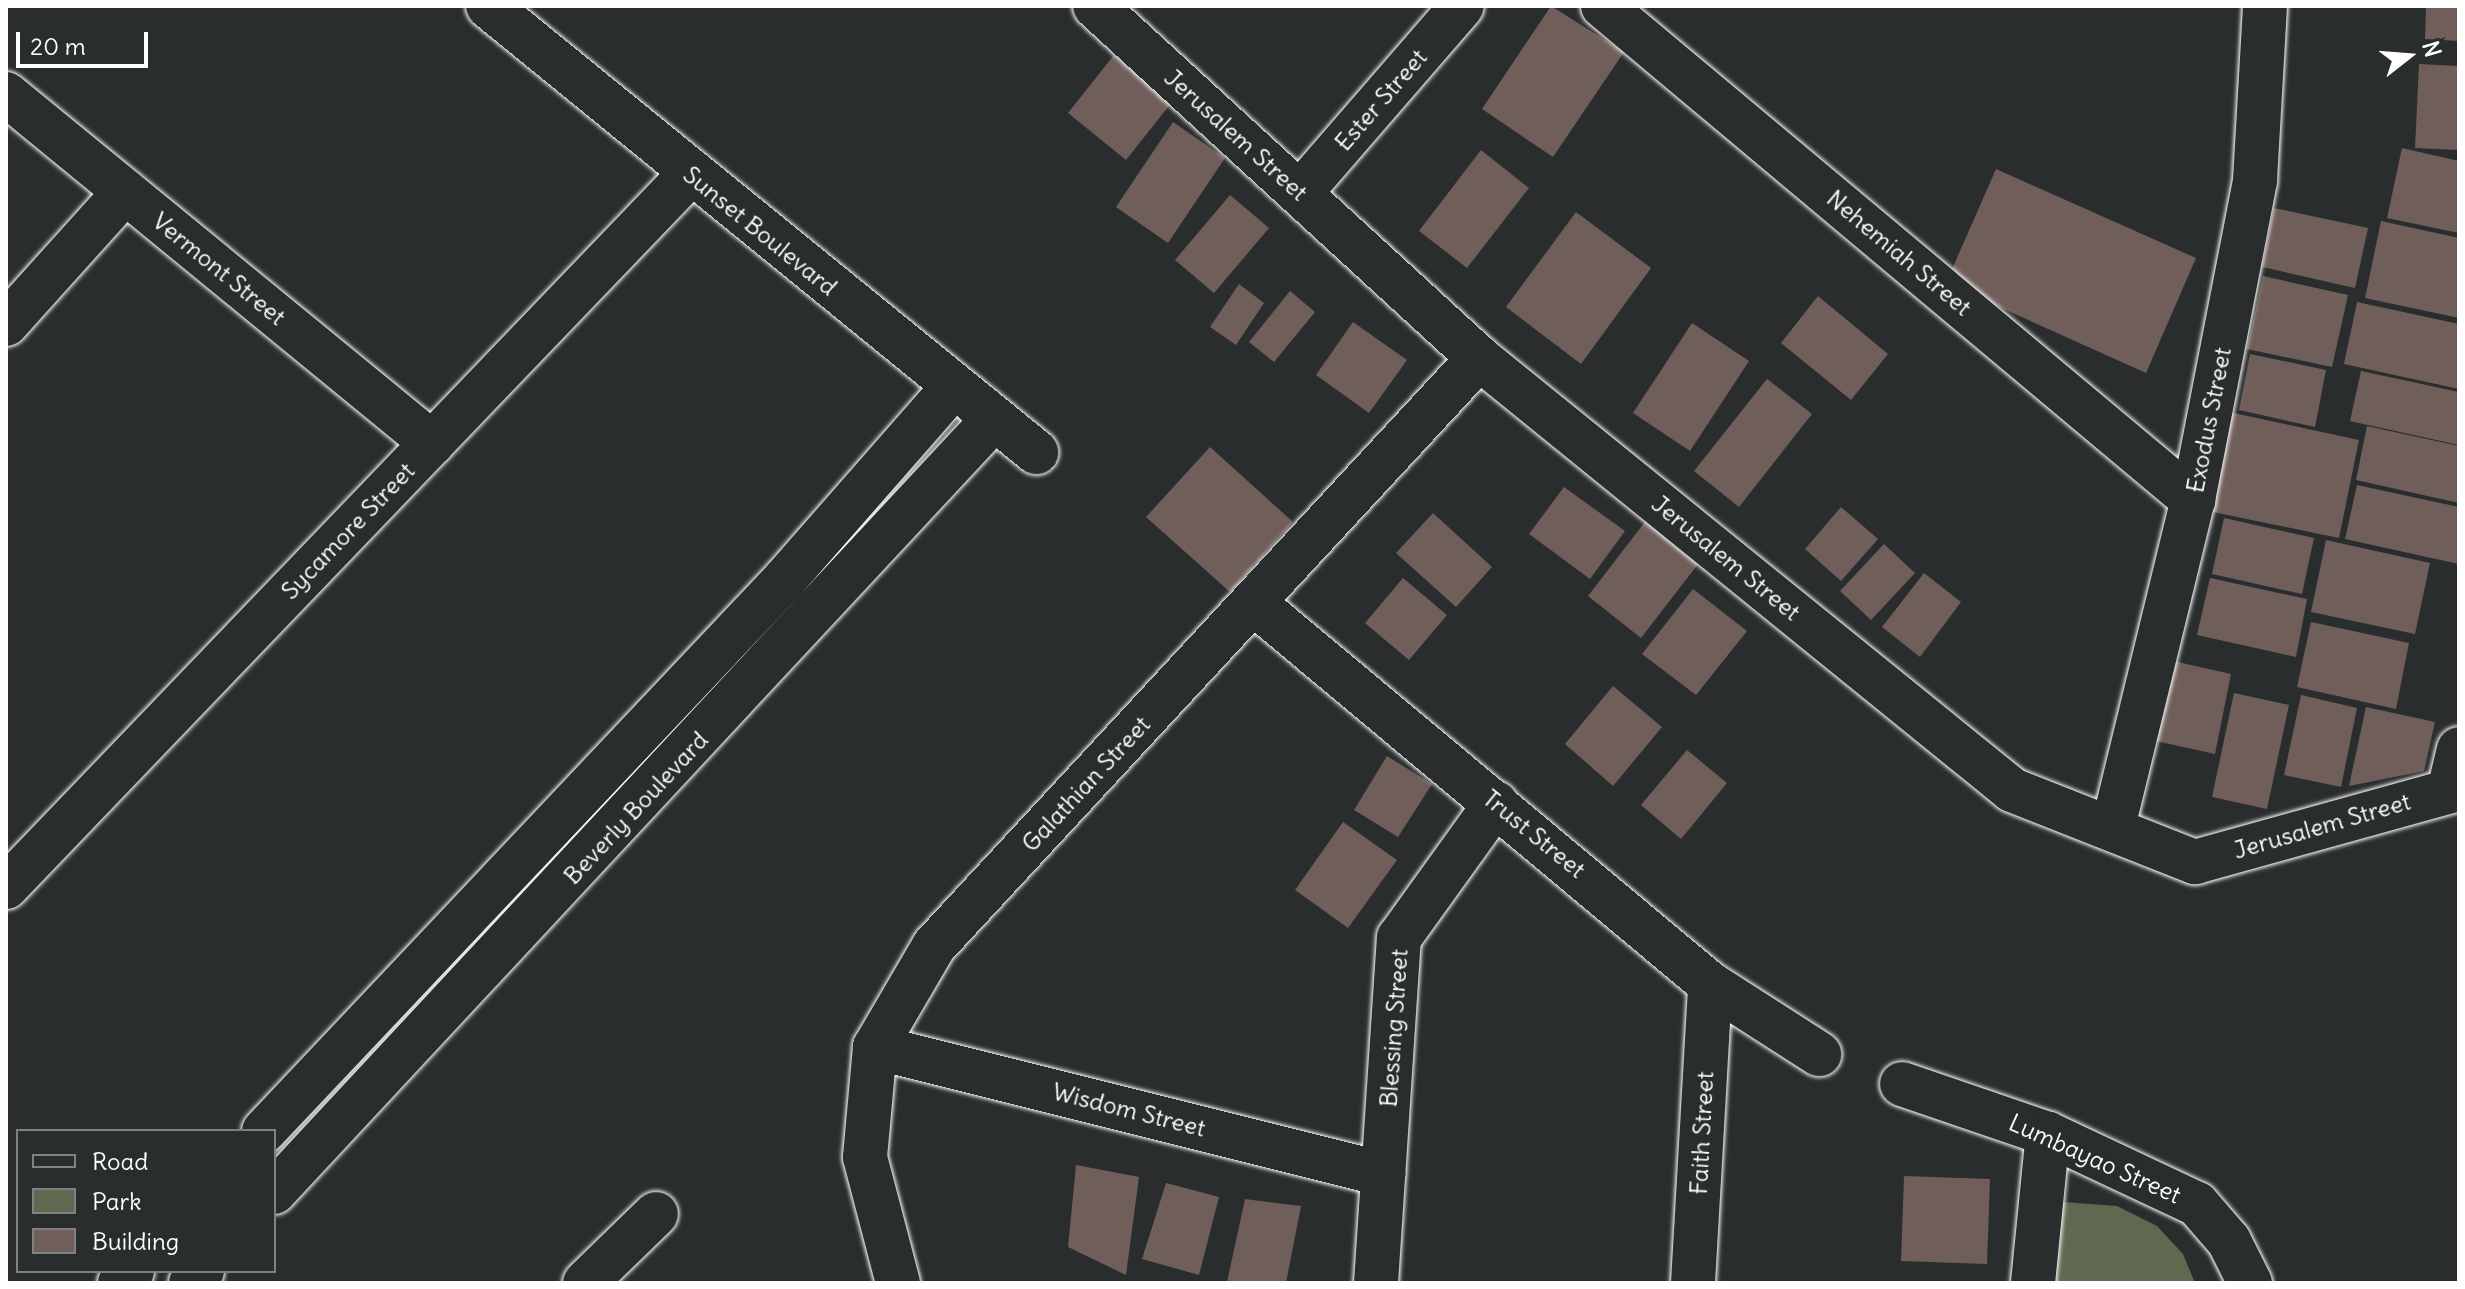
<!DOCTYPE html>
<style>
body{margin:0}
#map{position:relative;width:2465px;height:1289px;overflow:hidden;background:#2a2d2e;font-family:Delius,sans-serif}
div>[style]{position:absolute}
.green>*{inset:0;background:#5e6950}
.building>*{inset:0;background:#705e5a}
.roads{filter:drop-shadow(0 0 2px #fff) drop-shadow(0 0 2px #fff)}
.minor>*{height:44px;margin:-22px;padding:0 22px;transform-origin:22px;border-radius:22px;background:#2a2d2e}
span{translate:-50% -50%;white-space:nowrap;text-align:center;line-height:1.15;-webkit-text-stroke:6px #2a2d2e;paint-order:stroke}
.street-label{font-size:24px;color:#fff}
.frame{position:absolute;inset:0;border:8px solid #fff;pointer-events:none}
.legend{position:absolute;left:16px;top:1129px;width:260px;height:144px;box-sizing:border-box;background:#2a2d2e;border:2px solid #7f8182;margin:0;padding:10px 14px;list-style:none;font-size:24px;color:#fff}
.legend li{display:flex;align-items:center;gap:16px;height:40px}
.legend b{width:40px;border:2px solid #7f8182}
.north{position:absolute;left:2369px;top:16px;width:80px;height:80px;-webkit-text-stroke:6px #2a2d2e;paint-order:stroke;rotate:73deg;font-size:22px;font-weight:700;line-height:32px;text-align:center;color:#fff}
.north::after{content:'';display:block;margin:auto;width:28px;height:36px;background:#fff;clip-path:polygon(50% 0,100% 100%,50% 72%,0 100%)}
.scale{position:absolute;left:16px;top:32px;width:132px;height:36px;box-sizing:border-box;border:4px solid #fff;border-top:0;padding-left:10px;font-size:24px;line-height:28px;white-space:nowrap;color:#fff;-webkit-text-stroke:6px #2a2d2e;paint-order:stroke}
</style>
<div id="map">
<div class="green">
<i style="clip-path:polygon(2050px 1201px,2117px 1206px,2157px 1226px,2183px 1254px,2195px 1283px,2048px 1283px)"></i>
</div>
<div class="building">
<i style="clip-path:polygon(1551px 6px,1624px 52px,1553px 157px,1482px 109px)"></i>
<i style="clip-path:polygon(2426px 6px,2459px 6px,2459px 41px,2425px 39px)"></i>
<i style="clip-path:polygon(1114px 55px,1172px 102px,1126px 160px,1068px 113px)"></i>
<i style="clip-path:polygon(2419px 64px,2459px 66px,2459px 150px,2415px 148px)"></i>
<i style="clip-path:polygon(1173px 122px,1225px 158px,1168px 243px,1116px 207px)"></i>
<i style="clip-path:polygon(2402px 148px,2459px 161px,2459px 233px,2387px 218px)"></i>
<i style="clip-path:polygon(1481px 150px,1529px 188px,1467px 268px,1419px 231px)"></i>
<i style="clip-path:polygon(1996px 169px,2196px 258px,2146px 373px,1946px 283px)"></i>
<i style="clip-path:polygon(1230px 195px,1269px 228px,1214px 293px,1175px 260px)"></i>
<i style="clip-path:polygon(2274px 208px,2368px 228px,2355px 288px,2262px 267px)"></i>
<i style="clip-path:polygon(1576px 212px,1651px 268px,1581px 364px,1506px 307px)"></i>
<i style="clip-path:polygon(2381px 221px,2459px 238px,2459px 318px,2365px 298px)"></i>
<i style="clip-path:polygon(2263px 276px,2348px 295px,2332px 367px,2247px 349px)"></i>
<i style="clip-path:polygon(1239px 284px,1264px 303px,1236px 345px,1210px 327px)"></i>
<i style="clip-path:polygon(1290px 291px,1315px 312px,1274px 362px,1249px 342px)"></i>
<i style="clip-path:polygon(1818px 296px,1888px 354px,1851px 400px,1781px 343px)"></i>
<i style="clip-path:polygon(2357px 302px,2459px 324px,2459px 389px,2344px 364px)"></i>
<i style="clip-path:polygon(1353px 322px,1407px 360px,1369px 413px,1316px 375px)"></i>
<i style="clip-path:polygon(1692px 323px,1749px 361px,1690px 451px,1633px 413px)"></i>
<i style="clip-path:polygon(2250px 354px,2326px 370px,2315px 427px,2239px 410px)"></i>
<i style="clip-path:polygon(2361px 371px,2459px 392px,2459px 445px,2350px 421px)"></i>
<i style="clip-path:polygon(1767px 379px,1812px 414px,1739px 507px,1694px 471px)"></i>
<i style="clip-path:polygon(2229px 412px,2359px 440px,2339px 538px,2208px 511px)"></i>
<i style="clip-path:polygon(2367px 426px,2459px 446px,2459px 503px,2356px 480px)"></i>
<i style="clip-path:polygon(1210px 447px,1293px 522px,1230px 592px,1146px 517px)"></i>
<i style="clip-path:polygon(2357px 485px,2459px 507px,2459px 564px,2345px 539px)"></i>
<i style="clip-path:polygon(1564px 487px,1625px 531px,1590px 579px,1529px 534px)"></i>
<i style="clip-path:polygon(1841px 507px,1878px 539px,1841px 581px,1805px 549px)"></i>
<i style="clip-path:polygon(1433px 513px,1492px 567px,1456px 607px,1396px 553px)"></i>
<i style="clip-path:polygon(1651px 514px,1705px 555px,1641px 638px,1588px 596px)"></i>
<i style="clip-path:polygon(2224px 518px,2314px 538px,2302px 594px,2212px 574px)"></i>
<i style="clip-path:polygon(2326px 540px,2430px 563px,2415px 634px,2311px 612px)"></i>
<i style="clip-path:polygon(1884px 544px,1915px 573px,1871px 620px,1840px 591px)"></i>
<i style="clip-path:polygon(1924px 573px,1961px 602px,1920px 657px,1882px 627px)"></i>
<i style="clip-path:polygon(1403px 578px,1447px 615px,1409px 660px,1365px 623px)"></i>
<i style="clip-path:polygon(2210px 578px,2307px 599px,2296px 657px,2197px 635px)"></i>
<i style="clip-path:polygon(1693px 589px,1747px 631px,1696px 695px,1642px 654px)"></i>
<i style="clip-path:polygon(2311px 622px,2409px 643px,2396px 709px,2297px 687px)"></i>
<i style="clip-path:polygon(2173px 661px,2231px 674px,2215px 754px,2156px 741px)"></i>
<i style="clip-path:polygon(1613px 686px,1662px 727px,1613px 786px,1565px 744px)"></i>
<i style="clip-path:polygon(2234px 693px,2289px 705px,2267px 809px,2212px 797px)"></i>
<i style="clip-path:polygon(2301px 695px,2357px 708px,2341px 787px,2284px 775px)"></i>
<i style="clip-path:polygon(2366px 707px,2435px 722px,2424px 771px,2349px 786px)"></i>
<i style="clip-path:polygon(1687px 750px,1727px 783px,1681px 839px,1641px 805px)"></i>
<i style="clip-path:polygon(1387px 756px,1432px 784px,1398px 837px,1354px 810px)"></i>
<i style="clip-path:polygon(1343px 822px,1397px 860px,1348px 928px,1295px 890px)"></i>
<i style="clip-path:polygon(1076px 1165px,1139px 1177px,1126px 1275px,1068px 1247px)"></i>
<i style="clip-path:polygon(1904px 1176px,1990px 1179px,1987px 1264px,1901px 1261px)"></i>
<i style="clip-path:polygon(1166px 1183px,1219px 1197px,1199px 1275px,1142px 1259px)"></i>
<i style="clip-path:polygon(1245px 1199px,1301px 1206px,1286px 1283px,1227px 1282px)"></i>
</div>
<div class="roads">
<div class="minor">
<i style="left:488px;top:6px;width:707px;rotate:39.14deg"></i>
<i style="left:1095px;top:6px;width:521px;rotate:42.51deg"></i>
<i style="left:1479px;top:358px;width:686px;rotate:39.02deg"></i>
<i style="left:2012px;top:790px;width:197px;rotate:21.5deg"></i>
<i style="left:2195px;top:862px;width:274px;rotate:-15.5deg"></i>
<i style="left:1603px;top:6px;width:770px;rotate:39.94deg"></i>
<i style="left:6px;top:94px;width:551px;rotate:39.33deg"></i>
<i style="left:1300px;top:193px;width:247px;rotate:-49.1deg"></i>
<i style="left:6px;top:324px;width:178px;rotate:-48deg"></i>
<i style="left:1255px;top:604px;width:593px;rotate:39.87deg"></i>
<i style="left:1710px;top:984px;width:130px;rotate:32.7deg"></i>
<i style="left:2449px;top:791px;width:43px;rotate:-76.6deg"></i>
<i style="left:2113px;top:827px;width:337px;rotate:-76.3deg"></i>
<i style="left:2193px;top:500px;width:326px;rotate:-79deg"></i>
<i style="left:2255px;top:180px;width:174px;rotate:-86.7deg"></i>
<i style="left:6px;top:887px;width:987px;rotate:-46.19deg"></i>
<i style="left:875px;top:1047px;width:524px;rotate:14.04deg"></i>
<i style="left:1902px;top:1084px;width:154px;rotate:18.9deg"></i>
<i style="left:2048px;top:1134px;width:165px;rotate:25.2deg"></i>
<i style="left:2197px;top:1204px;width:49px;rotate:49.1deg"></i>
<i style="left:2229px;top:1241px;width:47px;rotate:63.4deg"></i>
<i style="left:264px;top:1131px;width:759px;rotate:-46.65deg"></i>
<i style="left:785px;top:579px;width:255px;rotate:-48.8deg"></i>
<i style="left:274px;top:1192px;width:1055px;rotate:-47.04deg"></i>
<i style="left:120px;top:1283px;width:17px;rotate:-45deg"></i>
<i style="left:191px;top:1283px;width:16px;rotate:-47deg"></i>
<i style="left:585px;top:1283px;width:99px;rotate:-44.2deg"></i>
<i style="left:898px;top:1283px;width:130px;rotate:-104.7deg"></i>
<i style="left:865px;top:1157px;width:110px;rotate:-84.8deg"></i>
<i style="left:875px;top:1047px;width:117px;rotate:-59.7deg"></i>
<i style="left:934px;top:946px;width:802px;rotate:-47.17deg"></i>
<i style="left:1376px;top:1283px;width:346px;rotate:-86.2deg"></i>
<i style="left:1399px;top:938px;width:166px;rotate:-54.3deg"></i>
<i style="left:1693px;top:1283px;width:299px;rotate:-86.7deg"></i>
<i style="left:2033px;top:1283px;width:150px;rotate:-84.3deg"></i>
</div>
</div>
<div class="street-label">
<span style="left:1381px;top:100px;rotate:-49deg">Ester Street</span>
<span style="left:1236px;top:135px;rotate:42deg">Jerusalem Street</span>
<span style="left:760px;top:231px;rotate:39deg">Sunset Boulevard</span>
<span style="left:1899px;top:253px;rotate:40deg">Nehemiah Street</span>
<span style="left:219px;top:269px;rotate:39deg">Vermont Street</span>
<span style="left:2209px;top:420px;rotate:-79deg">Exodus Street</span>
<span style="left:348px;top:531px;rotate:-46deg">Sycamore Street</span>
<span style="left:1726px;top:558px;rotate:39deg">Jerusalem Street</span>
<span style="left:1086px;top:784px;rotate:-47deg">Galathian Street</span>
<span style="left:636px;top:808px;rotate:-47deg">Beverly Boulevard</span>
<span style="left:2322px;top:826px;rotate:-16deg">Jerusalem Street</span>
<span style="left:1534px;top:834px;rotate:39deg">Trust Street</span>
<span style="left:1394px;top:1028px;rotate:-86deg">Blessing Street</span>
<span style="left:1129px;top:1110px;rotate:14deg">Wisdom Street</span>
<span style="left:1702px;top:1133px;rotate:-87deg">Faith Street</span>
<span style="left:2095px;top:1159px;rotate:24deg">Lumbayao Street</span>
</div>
<div class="frame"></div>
<ul class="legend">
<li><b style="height:10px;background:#2a2d2e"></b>Road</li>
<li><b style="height:22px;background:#5e6950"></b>Park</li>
<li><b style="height:22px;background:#705e5a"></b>Building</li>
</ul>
<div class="north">N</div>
<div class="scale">20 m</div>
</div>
